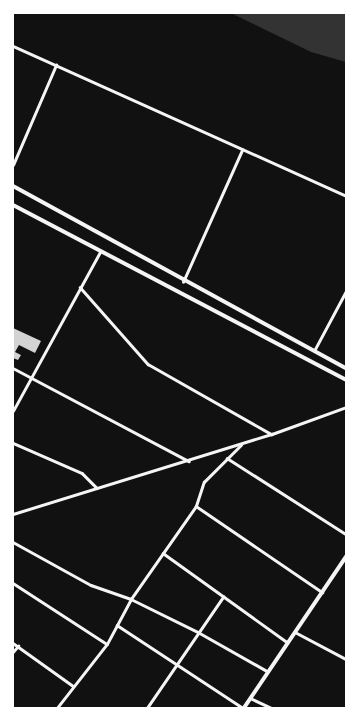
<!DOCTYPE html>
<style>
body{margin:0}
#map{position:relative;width:359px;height:721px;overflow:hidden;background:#111;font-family:"Exo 2",sans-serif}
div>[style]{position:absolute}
.water>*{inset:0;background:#333}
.building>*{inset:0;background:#d3d3d3}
.minor>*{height:2.5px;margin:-1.25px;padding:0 1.25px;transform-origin:1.25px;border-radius:1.25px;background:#f5f5f5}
.tertiary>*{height:3.5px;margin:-1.75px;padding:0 1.75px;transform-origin:1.75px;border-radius:1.75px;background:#f5f5f5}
.secondary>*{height:4px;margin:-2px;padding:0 2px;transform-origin:2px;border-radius:2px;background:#f5f5f5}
span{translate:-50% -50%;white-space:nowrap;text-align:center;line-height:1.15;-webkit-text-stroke:3.5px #fff;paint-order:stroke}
.frame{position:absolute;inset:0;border:14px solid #fff;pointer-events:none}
</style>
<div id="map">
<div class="water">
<i style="clip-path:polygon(231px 13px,346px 13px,346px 62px,311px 52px)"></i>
</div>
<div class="building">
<i style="clip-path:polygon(13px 328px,41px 341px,35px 353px,19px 345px,15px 352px,21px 355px,18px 360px,13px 358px)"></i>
</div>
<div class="minor">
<i style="left:13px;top:46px;width:365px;rotate:24.2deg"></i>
<i style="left:13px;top:165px;width:109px;rotate:-66.7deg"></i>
<i style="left:183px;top:282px;width:145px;rotate:-65.9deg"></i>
<i style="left:80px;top:287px;width:103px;rotate:48.6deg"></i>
<i style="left:148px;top:364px;width:142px;rotate:29.6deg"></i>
<i style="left:314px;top:351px;width:68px;rotate:-61.9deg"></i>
<i style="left:13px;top:368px;width:199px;rotate:27.9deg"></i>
<i style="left:13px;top:411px;width:181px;rotate:-61.3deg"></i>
<i style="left:13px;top:443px;width:75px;rotate:23.5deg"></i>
<i style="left:82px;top:473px;width:21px;rotate:45deg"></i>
<i style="left:227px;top:458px;width:141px;rotate:32.6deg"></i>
<i style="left:196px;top:506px;width:153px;rotate:34.3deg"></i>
<i style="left:13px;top:514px;width:271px;rotate:-17.2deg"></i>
<i style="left:272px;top:434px;width:79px;rotate:-20deg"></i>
<i style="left:13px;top:542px;width:89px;rotate:28.9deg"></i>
<i style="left:91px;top:585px;width:42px;rotate:19.3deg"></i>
<i style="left:131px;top:599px;width:75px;rotate:26.2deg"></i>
<i style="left:198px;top:632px;width:79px;rotate:29.5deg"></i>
<i style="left:163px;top:553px;width:153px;rotate:35.7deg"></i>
<i style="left:13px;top:583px;width:112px;rotate:33deg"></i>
<i style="left:117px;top:625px;width:151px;rotate:33.4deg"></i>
<i style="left:295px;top:632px;width:58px;rotate:27.9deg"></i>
<i style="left:13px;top:643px;width:74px;rotate:35.6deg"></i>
<i style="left:13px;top:652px;width:8px;rotate:-50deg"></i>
<i style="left:250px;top:698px;width:23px;rotate:25deg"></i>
<i style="left:57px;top:708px;width:81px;rotate:-52deg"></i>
<i style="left:107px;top:644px;width:51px;rotate:-61.9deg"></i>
<i style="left:131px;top:599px;width:113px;rotate:-55deg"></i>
<i style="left:196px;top:506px;width:25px;rotate:-72deg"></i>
<i style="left:204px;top:482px;width:52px;rotate:-45deg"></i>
<i style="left:147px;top:708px;width:135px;rotate:-55.6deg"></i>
</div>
<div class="tertiary">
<i style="left:244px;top:708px;width:182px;rotate:-56deg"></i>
</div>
<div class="secondary">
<i style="left:13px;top:186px;width:379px;rotate:28.7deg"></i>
<i style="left:13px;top:205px;width:376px;rotate:27.7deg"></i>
</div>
<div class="frame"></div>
</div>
